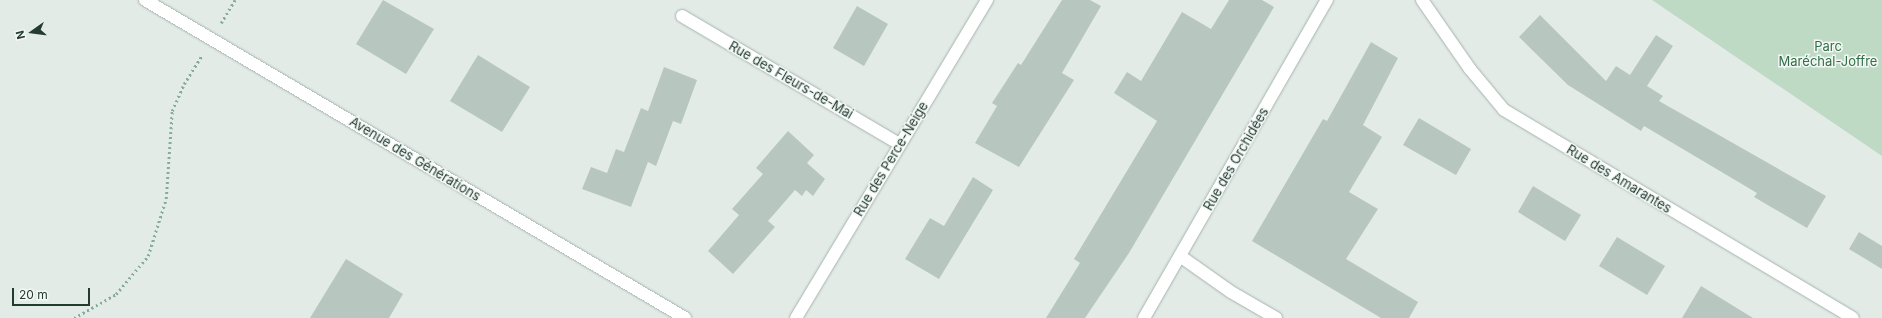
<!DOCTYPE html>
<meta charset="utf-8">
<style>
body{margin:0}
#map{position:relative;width:1882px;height:318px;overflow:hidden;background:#e3ebe7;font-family:Inter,sans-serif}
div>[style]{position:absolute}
.green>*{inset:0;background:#bedac5}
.building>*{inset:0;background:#b8c6c0}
.path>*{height:2.5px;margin-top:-1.25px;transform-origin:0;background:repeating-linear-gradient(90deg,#86ac9f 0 2px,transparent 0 5px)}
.roads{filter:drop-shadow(0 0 1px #a6b3ae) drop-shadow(0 0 1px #a6b3ae)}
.minor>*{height:12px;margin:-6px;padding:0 6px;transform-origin:6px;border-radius:6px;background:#fff}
span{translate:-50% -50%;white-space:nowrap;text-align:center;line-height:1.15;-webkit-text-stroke:3px #f3f8f5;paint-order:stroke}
.park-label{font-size:13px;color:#326e47}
.street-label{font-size:13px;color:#243b34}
.north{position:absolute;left:12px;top:12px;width:40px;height:40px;-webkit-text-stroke:3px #f3f8f5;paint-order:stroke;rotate:256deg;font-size:11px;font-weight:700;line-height:16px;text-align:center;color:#243b34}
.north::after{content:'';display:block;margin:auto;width:14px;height:18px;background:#243b34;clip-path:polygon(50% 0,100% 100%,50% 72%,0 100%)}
.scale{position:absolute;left:12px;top:288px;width:78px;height:18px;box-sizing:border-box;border:2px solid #243b34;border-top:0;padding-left:5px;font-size:12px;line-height:14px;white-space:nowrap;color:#243b34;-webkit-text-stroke:3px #f3f8f5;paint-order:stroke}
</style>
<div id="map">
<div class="green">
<i style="clip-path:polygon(1652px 0,1882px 0,1882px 156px,1782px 88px)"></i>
</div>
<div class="building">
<i style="clip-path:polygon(383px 0,434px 29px,406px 74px,356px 44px)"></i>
<i style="clip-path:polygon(1062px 0,1090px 0,1101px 6px,1062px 73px,1074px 80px,1019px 167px,975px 143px,997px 106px,992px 103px,1018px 63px,1021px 65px)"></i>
<i style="clip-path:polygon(1229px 0,1262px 0,1274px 7px,1129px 253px,1085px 318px,1046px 318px,1080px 263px,1074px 259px,1157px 121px,1114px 93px,1127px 72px,1141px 81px,1182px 12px,1211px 29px)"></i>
<i style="clip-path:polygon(857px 6px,888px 24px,864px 66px,833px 48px)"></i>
<i style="clip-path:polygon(1540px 15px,1606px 81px,1616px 66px,1630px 75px,1656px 35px,1673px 46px,1647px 86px,1663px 96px,1659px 101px,1826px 196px,1807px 228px,1754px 197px,1757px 193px,1644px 126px,1641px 131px,1568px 85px,1519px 37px)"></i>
<i style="clip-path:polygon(1371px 42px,1398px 58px,1363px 125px,1382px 137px,1349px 192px,1378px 209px,1346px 259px,1418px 302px,1409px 318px,1381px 318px,1252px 241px,1323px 119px,1327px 121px)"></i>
<i style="clip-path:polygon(478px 55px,530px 87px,502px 132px,450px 101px)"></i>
<i style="clip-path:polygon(664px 67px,697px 80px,681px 124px,673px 121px,656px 166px,648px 162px,631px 207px,582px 189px,591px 167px,607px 173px,616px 149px,624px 152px,641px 108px,648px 111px)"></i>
<i style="clip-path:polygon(1419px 118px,1471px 149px,1456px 175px,1403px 145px)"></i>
<i style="clip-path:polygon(788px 131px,814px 155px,807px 163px,825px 179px,813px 196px,806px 190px,802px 196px,795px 190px,768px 221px,775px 227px,733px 274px,708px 251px,739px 215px,732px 209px,763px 174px,756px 168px)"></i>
<i style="clip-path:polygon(973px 177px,993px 190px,939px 279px,905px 259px,930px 218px,944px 226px)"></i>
<i style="clip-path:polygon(1533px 186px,1581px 215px,1565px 241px,1518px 212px)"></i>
<i style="clip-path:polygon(1859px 232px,1882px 246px,1882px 269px,1849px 249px)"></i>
<i style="clip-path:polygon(1617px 237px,1665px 266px,1647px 295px,1599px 266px)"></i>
<i style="clip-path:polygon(346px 259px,403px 294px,389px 318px,310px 318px)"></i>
<i style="clip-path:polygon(1701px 286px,1753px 318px,1682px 318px)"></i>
</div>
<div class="path">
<i style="left:221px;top:23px;width:27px;rotate:-59deg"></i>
<i style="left:74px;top:318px;width:48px;rotate:-29.7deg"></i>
<i style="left:116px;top:294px;width:50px;rotate:-49.9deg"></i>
<i style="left:148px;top:256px;width:60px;rotate:-72.5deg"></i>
<i style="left:166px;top:199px;width:88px;rotate:-86.1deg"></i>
<i style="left:172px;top:111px;width:30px;rotate:-66deg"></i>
<i style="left:184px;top:84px;width:34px;rotate:-58deg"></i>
</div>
<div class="roads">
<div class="minor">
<i style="left:145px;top:0;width:627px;rotate:30.49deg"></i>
<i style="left:1422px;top:0;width:84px;rotate:55.2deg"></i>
<i style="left:1470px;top:69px;width:53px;rotate:50.3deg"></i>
<i style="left:1504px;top:110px;width:406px;rotate:30.8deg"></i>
<i style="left:682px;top:16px;width:252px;rotate:30.5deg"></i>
<i style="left:1180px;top:256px;width:62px;rotate:35.2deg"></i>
<i style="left:1231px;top:292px;width:52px;rotate:30deg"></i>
<i style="left:796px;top:318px;width:371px;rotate:-59deg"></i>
<i style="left:1144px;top:318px;width:367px;rotate:-60.1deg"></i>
</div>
</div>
<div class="park-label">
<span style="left:1828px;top:54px">Parc<br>Maréchal-Joffre</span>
</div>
<div class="street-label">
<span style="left:791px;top:80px;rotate:30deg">Rue des Fleurs-de-Mai</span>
<span style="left:415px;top:159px;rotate:31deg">Avenue des Générations</span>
<span style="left:891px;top:159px;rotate:-59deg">Rue des Perce-Neige</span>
<span style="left:1236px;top:159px;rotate:-60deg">Rue des Orchidées</span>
<span style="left:1619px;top:179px;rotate:31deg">Rue des Amarantes</span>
</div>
<div class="north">N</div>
<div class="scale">20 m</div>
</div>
